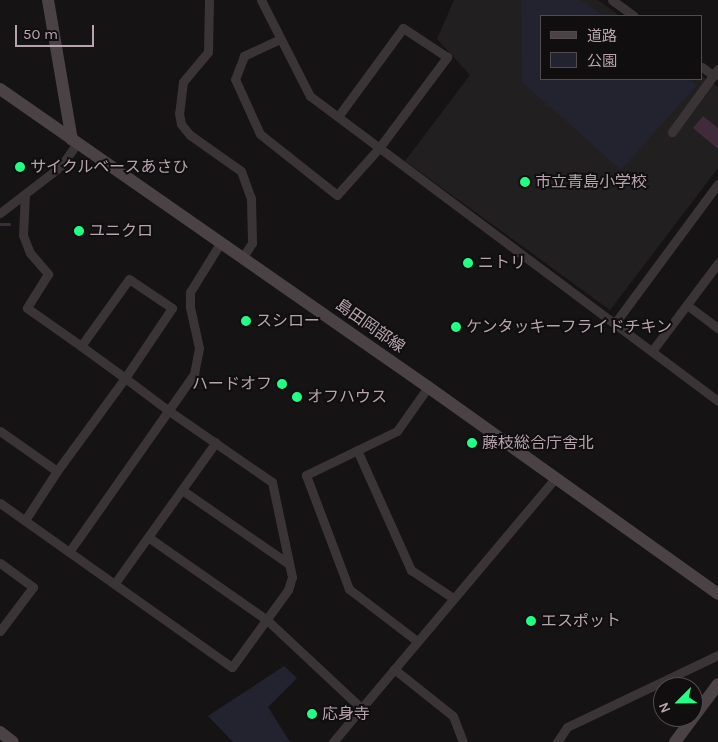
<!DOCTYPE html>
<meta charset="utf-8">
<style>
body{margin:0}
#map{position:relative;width:718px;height:742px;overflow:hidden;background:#151314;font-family:Karla,"Noto Sans JP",sans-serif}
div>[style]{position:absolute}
.built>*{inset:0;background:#221f20}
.green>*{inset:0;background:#22232e}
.water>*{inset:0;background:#3f2b3a}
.stream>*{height:3px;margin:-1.5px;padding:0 1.5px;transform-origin:1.5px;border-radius:1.5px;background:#3f2b3a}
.street>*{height:9px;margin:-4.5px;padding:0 4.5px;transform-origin:4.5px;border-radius:4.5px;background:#3b3436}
.secondary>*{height:12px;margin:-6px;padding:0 6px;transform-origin:6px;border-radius:6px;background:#4b4246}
.dots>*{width:14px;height:14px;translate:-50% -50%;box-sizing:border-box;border:2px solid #100e0f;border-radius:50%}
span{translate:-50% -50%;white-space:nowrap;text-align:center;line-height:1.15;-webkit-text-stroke:4px #100e0f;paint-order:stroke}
.poi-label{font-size:16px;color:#b7a3ad}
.left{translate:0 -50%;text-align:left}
.right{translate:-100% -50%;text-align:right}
.street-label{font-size:16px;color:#b7a3ad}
.legend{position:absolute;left:540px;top:15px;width:162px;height:65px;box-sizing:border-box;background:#100e0f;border:1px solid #534a4e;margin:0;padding:6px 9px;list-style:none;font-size:15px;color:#b7a3ad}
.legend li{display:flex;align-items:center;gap:10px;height:25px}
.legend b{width:25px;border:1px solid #534a4e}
.north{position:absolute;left:653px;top:677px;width:50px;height:50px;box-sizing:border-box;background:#100e0f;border:1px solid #534a4e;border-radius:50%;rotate:247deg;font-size:14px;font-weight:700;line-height:20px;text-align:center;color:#b7a3ad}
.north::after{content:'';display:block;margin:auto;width:18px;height:22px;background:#21ff87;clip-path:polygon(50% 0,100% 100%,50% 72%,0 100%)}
.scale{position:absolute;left:15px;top:25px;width:79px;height:22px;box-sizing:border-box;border:2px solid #b7a3ad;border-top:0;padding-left:6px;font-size:15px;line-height:18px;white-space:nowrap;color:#b7a3ad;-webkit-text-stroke:4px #100e0f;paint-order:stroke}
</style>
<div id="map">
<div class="built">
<i style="clip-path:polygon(454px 0,598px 0,620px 16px,542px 16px,542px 79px,702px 79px,702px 76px,718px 87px,718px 168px,610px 310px,405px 161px,470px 75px,437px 39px)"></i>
</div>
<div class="green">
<i style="clip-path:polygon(521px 0,581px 0,604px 16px,542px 16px,542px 79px,689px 79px,697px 85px,621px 170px,522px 82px)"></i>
<i style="clip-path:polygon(284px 666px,297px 678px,268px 707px,290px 742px,233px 742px,208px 716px)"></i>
</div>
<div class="water">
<i style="clip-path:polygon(703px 116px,718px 128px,718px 149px,693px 128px)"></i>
</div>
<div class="stream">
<i style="left:0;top:224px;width:9px"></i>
</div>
<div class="street">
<i style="left:209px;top:0;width:52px;rotate:91.1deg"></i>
<i style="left:208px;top:52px;width:39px;rotate:130deg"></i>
<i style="left:183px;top:82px;width:31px;rotate:97deg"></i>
<i style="left:179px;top:113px;width:11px;rotate:80deg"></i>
<i style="left:181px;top:124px;width:14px;rotate:51deg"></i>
<i style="left:190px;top:135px;width:62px;rotate:35.2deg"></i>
<i style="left:241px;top:171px;width:29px;rotate:70deg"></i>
<i style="left:251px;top:198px;width:45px;rotate:88.7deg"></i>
<i style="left:252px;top:243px;width:17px;rotate:123deg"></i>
<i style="left:261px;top:0;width:108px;rotate:63deg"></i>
<i style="left:310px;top:96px;width:509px;rotate:36.78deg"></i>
<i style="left:612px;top:0;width:27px;rotate:36deg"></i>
<i style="left:280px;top:39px;width:40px;rotate:155deg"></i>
<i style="left:244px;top:56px;width:25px;rotate:111deg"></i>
<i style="left:235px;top:79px;width:60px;rotate:65.6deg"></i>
<i style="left:260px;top:134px;width:98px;rotate:38.4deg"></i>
<i style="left:337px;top:195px;width:63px;rotate:-48.2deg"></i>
<i style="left:379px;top:148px;width:114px;rotate:-53.2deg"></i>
<i style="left:447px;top:57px;width:53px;rotate:-146.6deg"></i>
<i style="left:403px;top:28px;width:108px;rotate:126.3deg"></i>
<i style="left:702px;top:67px;width:15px;rotate:37deg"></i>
<i style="left:672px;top:132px;width:78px;rotate:-53.9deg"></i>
<i style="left:25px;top:194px;width:41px;rotate:92.8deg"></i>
<i style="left:23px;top:235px;width:19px;rotate:69deg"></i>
<i style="left:30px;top:253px;width:28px;rotate:49deg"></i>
<i style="left:48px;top:274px;width:40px;rotate:122deg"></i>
<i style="left:27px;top:308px;width:66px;rotate:35.1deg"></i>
<i style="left:0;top:213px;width:77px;rotate:-37.6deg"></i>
<i style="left:61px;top:166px;width:28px;rotate:-55deg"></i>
<i style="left:687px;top:305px;width:39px;rotate:37deg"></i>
<i style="left:615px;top:323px;width:173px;rotate:-53.5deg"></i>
<i style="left:652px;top:351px;width:110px;rotate:-53.1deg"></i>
<i style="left:0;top:431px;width:70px;rotate:35.1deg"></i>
<i style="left:357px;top:450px;width:132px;rotate:65.8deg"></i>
<i style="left:411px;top:570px;width:50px;rotate:33.7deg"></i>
<i style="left:182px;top:490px;width:130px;rotate:34.7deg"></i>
<i style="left:0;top:503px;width:284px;rotate:35.3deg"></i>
<i style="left:232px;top:667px;width:95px;rotate:-54deg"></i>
<i style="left:288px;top:590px;width:14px;rotate:-73deg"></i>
<i style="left:292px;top:577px;width:97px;rotate:-101.9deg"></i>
<i style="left:272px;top:482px;width:125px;rotate:-145.4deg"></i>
<i style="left:169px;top:411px;width:55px;rotate:-143.1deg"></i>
<i style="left:125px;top:378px;width:54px;rotate:-144deg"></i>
<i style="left:81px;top:346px;width:82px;rotate:-54.4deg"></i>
<i style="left:129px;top:279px;width:52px;rotate:34deg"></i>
<i style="left:172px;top:308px;width:84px;rotate:123.9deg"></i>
<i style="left:125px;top:378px;width:115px;rotate:126.2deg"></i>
<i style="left:57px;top:471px;width:59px;rotate:123.1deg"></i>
<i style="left:148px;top:537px;width:145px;rotate:34.9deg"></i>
<i style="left:267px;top:620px;width:129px;rotate:43.1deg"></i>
<i style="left:69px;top:552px;width:218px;rotate:-54.9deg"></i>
<i style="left:194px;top:374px;width:26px;rotate:-79deg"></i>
<i style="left:199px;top:348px;width:42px;rotate:-102.4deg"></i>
<i style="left:190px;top:307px;width:15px;rotate:-90deg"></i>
<i style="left:190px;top:292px;width:59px;rotate:-58.2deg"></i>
<i style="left:0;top:563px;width:41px;rotate:36deg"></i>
<i style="left:33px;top:587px;width:55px;rotate:126.9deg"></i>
<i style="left:115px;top:583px;width:173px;rotate:-54.4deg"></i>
<i style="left:417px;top:641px;width:86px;rotate:-142.6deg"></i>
<i style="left:349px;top:589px;width:122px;rotate:-110.7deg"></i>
<i style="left:306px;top:475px;width:101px;rotate:-25.8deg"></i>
<i style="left:397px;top:431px;width:54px;rotate:-54.8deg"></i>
<i style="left:394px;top:669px;width:75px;rotate:38.5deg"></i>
<i style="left:453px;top:716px;width:28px;rotate:69deg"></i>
<i style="left:333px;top:742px;width:346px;rotate:-49.9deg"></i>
<i style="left:557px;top:742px;width:18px;rotate:-56deg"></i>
<i style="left:567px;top:727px;width:167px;rotate:-25.5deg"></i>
</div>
<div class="secondary">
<i style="left:48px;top:0;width:142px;rotate:80.3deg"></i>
<i style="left:0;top:89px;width:522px;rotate:34.85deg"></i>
<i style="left:428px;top:387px;width:356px;rotate:35.5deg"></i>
<i style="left:0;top:732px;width:16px;rotate:38deg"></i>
<i style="left:675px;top:742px;width:72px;rotate:-53.4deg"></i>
</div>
<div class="dots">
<i style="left:20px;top:167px;background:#21ff87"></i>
<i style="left:525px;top:182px;background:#21ff87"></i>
<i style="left:79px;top:231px;background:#21ff87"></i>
<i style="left:468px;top:263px;background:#21ff87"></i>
<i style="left:246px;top:321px;background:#21ff87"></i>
<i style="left:456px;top:327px;background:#21ff87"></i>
<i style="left:282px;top:384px;background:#21ff87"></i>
<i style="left:297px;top:397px;background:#21ff87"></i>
<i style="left:472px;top:443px;background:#21ff87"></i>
<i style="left:531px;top:621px;background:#21ff87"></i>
<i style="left:312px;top:714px;background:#21ff87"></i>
</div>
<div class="poi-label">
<span class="left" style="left:30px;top:167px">サイクルベースあさひ</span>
<span class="left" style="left:535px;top:182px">市立青島小学校</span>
<span class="left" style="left:89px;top:231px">ユニクロ</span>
<span class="left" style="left:478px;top:263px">ニトリ</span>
<span class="left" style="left:256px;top:321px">スシロー</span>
<span class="left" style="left:466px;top:327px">ケンタッキーフライドチキン</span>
<span class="right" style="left:272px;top:384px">ハードオフ</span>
<span class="left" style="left:307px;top:397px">オフハウス</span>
<span class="left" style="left:482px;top:443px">藤枝総合庁舎北</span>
<span class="left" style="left:541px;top:621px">エスポット</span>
<span class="left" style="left:322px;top:714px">応身寺</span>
</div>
<div class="street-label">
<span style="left:370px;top:326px;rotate:35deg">島田岡部線</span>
</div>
<ul class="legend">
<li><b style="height:6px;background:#4b4246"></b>道路</li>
<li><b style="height:14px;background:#22232e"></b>公園</li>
</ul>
<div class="north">N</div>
<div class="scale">50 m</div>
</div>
